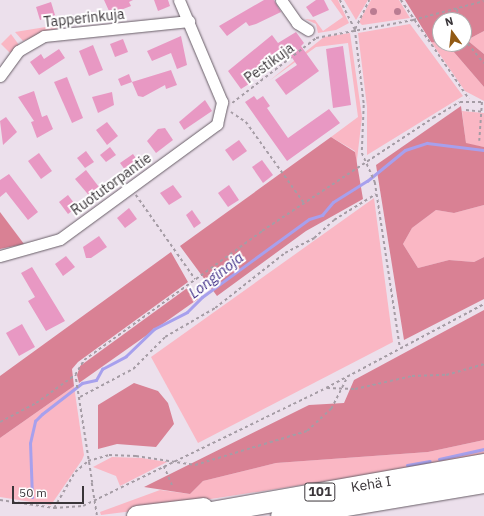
<!DOCTYPE html>
<meta charset="utf-8">
<style>
body{margin:0}
#map{position:relative;width:484px;height:516px;overflow:hidden;background:#ece0ec;font-family:"IBM Plex Sans",sans-serif}
div>[style]{position:absolute}
.green>*{inset:0;background:#fab7c4}
.forest>*{inset:0;background:#d98194}
.stream>*{height:3px;margin:-1.5px;padding:0 1.5px;transform-origin:1.5px;border-radius:1.5px;background:#a7a0ed}
.building>*{inset:0;background:#e898c3}
.path>*{height:1.5px;margin-top:-0.75px;transform-origin:0;background:repeating-linear-gradient(90deg,#a59ca5 0 3px,transparent 0 6px)}
.roads{filter:drop-shadow(0 0 1px #685e67) drop-shadow(0 0 1px #685e67)}
.street>*{height:11px;margin:-5.5px;padding:0 5.5px;transform-origin:5.5px;border-radius:5.5px;background:#fff}
.highway>*{height:21px;margin:-10.5px;padding:0 10.5px;transform-origin:10.5px;border-radius:10.5px;background:#fff}
.path-bridge>*{height:1.5px;margin-top:-0.75px;transform-origin:0;background:repeating-linear-gradient(90deg,#a59ca5 0 3px,transparent 0 6px)}
.trees>*{width:7px;height:7px;margin:-3.5px;border-radius:50%;background:#ba7c92}
span{translate:-50% -50%;white-space:nowrap;text-align:center;line-height:1.15;-webkit-text-stroke:4px #fff;paint-order:stroke}
.shield-label span{padding:1px 3px;background:#fff;border:1px solid;border-radius:3px;-webkit-text-stroke-width:0}
.shield-label{font-size:13px;color:#3a3539;font-weight:700}
.street-label{font-size:14px;color:#3a3539}
.water-label{font-size:15px;color:#433189;font-style:italic}
.north{position:absolute;left:432px;top:12px;width:40px;height:40px;box-sizing:border-box;background:#fff;border:1px solid #b0aeb0;border-radius:50%;rotate:345deg;font-size:11px;font-weight:700;line-height:16px;text-align:center;color:#3a3539}
.north::after{content:'';display:block;margin:auto;width:14px;height:18px;background:#925a14;clip-path:polygon(50% 0,100% 100%,50% 72%,0 100%)}
.scale{position:absolute;left:12px;top:486px;width:72px;height:18px;box-sizing:border-box;border:2px solid #3a3539;border-top:0;padding-left:5px;font-size:12px;line-height:14px;white-space:nowrap;color:#3a3539;-webkit-text-stroke:3px #fff;paint-order:stroke}
</style>
<div id="map">
<div class="green">
<i style="clip-path:polygon(331px 0,338px 0,349px 23px,336px 30px,318px 33px,316px 24px,305px 19px,315px 20px,323px 31px,343px 17px)"></i>
<i style="clip-path:polygon(344px 0,368px 0,356px 20px)"></i>
<i style="clip-path:polygon(371px 0,399px 0,410px 18px,362px 25px,359px 22px)"></i>
<i style="clip-path:polygon(410px 24px,463px 96px,367px 155px,367px 107px,358px 33px)"></i>
<i style="clip-path:polygon(58px 25px,58px 28px,23px 41px,15px 32px)"></i>
<i style="clip-path:polygon(484px 31px,484px 54px,467px 40px)"></i>
<i style="clip-path:polygon(350px 33px,362px 117px,356px 168px,355px 151px,331px 137px,358px 117px,348px 43px,316px 47px,269px 81px,324px 37px)"></i>
<i style="clip-path:polygon(11px 34px,19px 45px,10px 53px,1px 44px)"></i>
<i style="clip-path:polygon(431px 42px,447px 44px,484px 87px,484px 101px,465px 91px)"></i>
<i style="clip-path:polygon(462px 111px,484px 113px,484px 147px,466px 144px)"></i>
<i style="clip-path:polygon(374px 198px,393px 342px,198px 443px,151px 357px)"></i>
<i style="clip-path:polygon(484px 205px,484px 257px,474px 262px,449px 260px,418px 268px,403px 244px,412px 228px,436px 210px,454px 213px)"></i>
<i style="clip-path:polygon(74px 386px,84px 455px,82px 460px,51px 505px,0 497px,0 438px)"></i>
<i style="clip-path:polygon(484px 440px,484px 455px,452px 462px,133px 511px,101px 515px,100px 512px,160px 490px,190px 494px,203px 481px,276px 463px,428px 452px)"></i>
<i style="clip-path:polygon(112px 457px,142px 458px,167px 462px,120px 486px,116px 476px,93px 467px)"></i>
</div>
<div class="forest">
<i style="clip-path:polygon(405px 0,484px 0,484px 31px,467px 40px,484px 54px,484px 87px,447px 44px,464px 44px,464px 20px,440px 20px,440px 43px,431px 42px)"></i>
<i style="clip-path:polygon(461px 106px,466px 143px,484px 147px,484px 205px,454px 213px,436px 210px,412px 228px,403px 244px,418px 268px,449px 260px,474px 262px,484px 257px,484px 299px,404px 340px,376px 165px)"></i>
<i style="clip-path:polygon(331px 137px,355px 152px,363px 199px,306px 231px,217px 296px,180px 246px)"></i>
<i style="clip-path:polygon(0 212px,24px 244px,0 249px)"></i>
<i style="clip-path:polygon(171px 252px,188px 282px,78px 362px,72px 369px,74px 386px,0 438px,0 376px)"></i>
<i style="clip-path:polygon(190px 286px,198px 299px,79px 383px,77px 375px,80px 366px)"></i>
<i style="clip-path:polygon(484px 310px,484px 440px,428px 452px,276px 463px,203px 481px,190px 494px,144px 487px,309px 405px,344px 403px,354px 380px)"></i>
<i style="clip-path:polygon(134px 383px,158px 391px,168px 403px,174px 424px,156px 447px,117px 444px,98px 449px,98px 405px)"></i>
</div>
<div class="stream">
<i style="left:439px;top:459px;width:46px;rotate:-12.5deg"></i>
<i style="left:407px;top:465px;width:23px;rotate:-10deg"></i>
<i style="left:32px;top:497px;width:54px;rotate:-92.1deg"></i>
<i style="left:30px;top:443px;width:23px;rotate:-77deg"></i>
<i style="left:35px;top:421px;width:10px;rotate:-45deg"></i>
<i style="left:42px;top:414px;width:51px;rotate:-37.8deg"></i>
<i style="left:82px;top:383px;width:14px;rotate:-12deg"></i>
<i style="left:96px;top:380px;width:13px;rotate:-61deg"></i>
<i style="left:102px;top:369px;width:27px;rotate:-28deg"></i>
<i style="left:126px;top:356px;width:39px;rotate:-44deg"></i>
<i style="left:154px;top:329px;width:37px;rotate:-27deg"></i>
<i style="left:187px;top:312px;width:21px;rotate:-45deg"></i>
<i style="left:202px;top:297px;width:132px;rotate:-36.1deg"></i>
<i style="left:309px;top:219px;width:14px;rotate:-17deg"></i>
<i style="left:322px;top:215px;width:17px;rotate:-50deg"></i>
<i style="left:333px;top:202px;width:40px;rotate:-32deg"></i>
<i style="left:367px;top:181px;width:49px;rotate:-39.2deg"></i>
<i style="left:405px;top:150px;width:23px;rotate:-18deg"></i>
<i style="left:427px;top:143px;width:57px;rotate:7deg"></i>
</div>
<div class="building">
<i style="clip-path:polygon(104px 0,133px 0,129px 2px,131px 6px,118px 11px,116px 8px,109px 11px)"></i>
<i style="clip-path:polygon(154px 0,168px 0,170px 6px,158px 11px)"></i>
<i style="clip-path:polygon(264px 0,274px 0,281px 12px,256px 24px,249px 26px,246px 22px,227px 36px,219px 26px)"></i>
<i style="clip-path:polygon(316px 0,324px 0,329px 10px,313px 17px,306px 7px)"></i>
<i style="clip-path:polygon(51px 2px,55px 15px,40px 20px,36px 7px)"></i>
<i style="clip-path:polygon(296px 32px,304px 43px,301px 46px,319px 71px,286px 95px,275px 80px,297px 65px,286px 49px,248px 73px,252px 82px,241px 89px,228px 71px,272px 35px,278px 43px)"></i>
<i style="clip-path:polygon(181px 36px,187px 65px,177px 69px,171px 53px,152px 61px,147px 51px)"></i>
<i style="clip-path:polygon(123px 39px,128px 52px,115px 57px,110px 44px)"></i>
<i style="clip-path:polygon(93px 45px,103px 70px,89px 76px,79px 51px)"></i>
<i style="clip-path:polygon(343px 46px,351px 105px,333px 108px,326px 49px)"></i>
<i style="clip-path:polygon(59px 49px,65px 58px,39px 75px,30px 62px,41px 54px,44px 59px)"></i>
<i style="clip-path:polygon(171px 70px,177px 85px,166px 89px,165px 85px,143px 97px,138px 96px,132px 82px,121px 86px,118px 79px,129px 74px,132px 82px)"></i>
<i style="clip-path:polygon(67px 77px,83px 118px,72px 123px,54px 82px)"></i>
<i style="clip-path:polygon(34px 91px,42px 117px,47px 115px,53px 129px,37px 138px,31px 122px,34px 121px,18px 97px)"></i>
<i style="clip-path:polygon(112px 92px,114px 105px,98px 113px,92px 97px)"></i>
<i style="clip-path:polygon(254px 96px,257px 100px,263px 96px,270px 106px,267px 108px,288px 138px,329px 109px,340px 123px,287px 161px,245px 102px)"></i>
<i style="clip-path:polygon(205px 100px,212px 111px,184px 130px,179px 122px)"></i>
<i style="clip-path:polygon(6px 117px,17px 132px,3px 145px,0 121px)"></i>
<i style="clip-path:polygon(107px 122px,118px 136px,107px 145px,96px 130px)"></i>
<i style="clip-path:polygon(165px 128px,173px 140px,156px 153px,147px 141px,158px 129px)"></i>
<i style="clip-path:polygon(239px 140px,247px 151px,233px 161px,225px 150px)"></i>
<i style="clip-path:polygon(110px 147px,116px 155px,106px 162px,100px 155px)"></i>
<i style="clip-path:polygon(86px 151px,94px 162px,85px 168px,77px 158px)"></i>
<i style="clip-path:polygon(39px 153px,52px 171px,41px 179px,28px 161px)"></i>
<i style="clip-path:polygon(133px 154px,141px 165px,128px 174px,120px 163px)"></i>
<i style="clip-path:polygon(262px 160px,273px 175px,263px 183px,252px 167px)"></i>
<i style="clip-path:polygon(86px 170px,102px 191px,92px 199px,75px 179px)"></i>
<i style="clip-path:polygon(9px 174px,38px 212px,28px 220px,6px 192px,0 197px,0 180px)"></i>
<i style="clip-path:polygon(173px 185px,182px 197px,169px 205px,160px 193px)"></i>
<i style="clip-path:polygon(229px 185px,239px 200px,228px 207px,218px 193px)"></i>
<i style="clip-path:polygon(68px 195px,77px 207px,68px 214px,59px 202px)"></i>
<i style="clip-path:polygon(129px 208px,137px 219px,125px 228px,117px 218px)"></i>
<i style="clip-path:polygon(192px 210px,201px 223px,194px 228px,186px 215px)"></i>
<i style="clip-path:polygon(99px 236px,107px 247px,91px 258px,86px 258px,83px 247px)"></i>
<i style="clip-path:polygon(66px 256px,75px 267px,63px 276px,55px 264px)"></i>
<i style="clip-path:polygon(32px 267px,65px 321px,46px 331px,28px 301px,35px 297px,21px 273px)"></i>
<i style="clip-path:polygon(22px 324px,35px 347px,19px 356px,6px 333px)"></i>
</div>
<div class="path">
<i style="left:340px;top:0;width:33px;rotate:63deg"></i>
<i style="left:355px;top:29px;width:77px;rotate:83.2deg"></i>
<i style="left:364px;top:105px;width:48px;rotate:92.4deg"></i>
<i style="left:362px;top:153px;width:32px;rotate:66deg"></i>
<i style="left:375px;top:182px;width:168px;rotate:81.4deg"></i>
<i style="left:401px;top:0;width:120px;rotate:55.5deg"></i>
<i style="left:457px;top:9px;width:11px;rotate:75deg"></i>
<i style="left:355px;top:29px;width:32px;rotate:-64deg"></i>
<i style="left:464px;top:33px;width:12px;rotate:70deg"></i>
<i style="left:468px;top:44px;width:25px;rotate:50deg"></i>
<i style="left:316px;top:38px;width:99px;rotate:-10.5deg"></i>
<i style="left:413px;top:20px;width:73px;rotate:-15deg"></i>
<i style="left:232px;top:103px;width:106px;rotate:-37.7deg"></i>
<i style="left:466px;top:110px;width:18px;rotate:6deg"></i>
<i style="left:231px;top:112px;width:18px;rotate:34deg"></i>
<i style="left:246px;top:122px;width:100px;rotate:54.4deg"></i>
<i style="left:479px;top:141px;width:39px;rotate:-86deg"></i>
<i style="left:136px;top:195px;width:103px;rotate:54.9deg"></i>
<i style="left:327px;top:388px;width:28px;rotate:2deg"></i>
<i style="left:355px;top:389px;width:58px;rotate:-12.8deg"></i>
<i style="left:412px;top:376px;width:34px;rotate:-2deg"></i>
<i style="left:446px;top:375px;width:40px;rotate:-16deg"></i>
<i style="left:80px;top:397px;width:60px;rotate:-27.8deg"></i>
<i style="left:133px;top:369px;width:45px;rotate:-45deg"></i>
<i style="left:165px;top:337px;width:58px;rotate:-30.1deg"></i>
<i style="left:215px;top:308px;width:89px;rotate:-38.2deg"></i>
<i style="left:285px;top:253px;width:33px;rotate:-27deg"></i>
<i style="left:314px;top:238px;width:27px;rotate:-42deg"></i>
<i style="left:334px;top:220px;width:49px;rotate:-31.8deg"></i>
<i style="left:0;top:422px;width:41px;rotate:-27.8deg"></i>
<i style="left:36px;top:403px;width:48px;rotate:-35.7deg"></i>
<i style="left:164px;top:466px;width:21px;rotate:67deg"></i>
<i style="left:92px;top:483px;width:109px;rotate:-98.9deg"></i>
<i style="left:75px;top:375px;width:17px;rotate:-59deg"></i>
<i style="left:84px;top:360px;width:220px;rotate:-35.9deg"></i>
<i style="left:262px;top:231px;width:205px;rotate:-33.5deg"></i>
<i style="left:433px;top:118px;width:31px;rotate:-31deg"></i>
<i style="left:460px;top:102px;width:24px"></i>
<i style="left:0;top:500px;width:55px;rotate:8.4deg"></i>
<i style="left:54px;top:508px;width:29px;rotate:-4deg"></i>
<i style="left:83px;top:506px;width:270px;rotate:-25.9deg"></i>
<i style="left:326px;top:388px;width:179px;rotate:-28deg"></i>
<i style="left:54px;top:508px;width:42px;rotate:-59.7deg"></i>
<i style="left:75px;top:472px;width:17px;rotate:-40deg"></i>
<i style="left:88px;top:461px;width:22px;rotate:-16deg"></i>
<i style="left:109px;top:455px;width:27px;rotate:2deg"></i>
<i style="left:136px;top:456px;width:60px;rotate:8.7deg"></i>
<i style="left:195px;top:465px;width:117px;rotate:-16.9deg"></i>
<i style="left:307px;top:431px;width:33px;rotate:-43deg"></i>
<i style="left:331px;top:409px;width:37px;rotate:-63deg"></i>
</div>
<div class="roads">
<div class="street">
<i style="left:281px;top:0;width:28px;rotate:55deg"></i>
<i style="left:297px;top:23px;width:13px;rotate:32deg"></i>
<i style="left:0;top:76px;width:31px;rotate:-54deg"></i>
<i style="left:18px;top:51px;width:30px;rotate:-30deg"></i>
<i style="left:44px;top:36px;width:146px;rotate:-5.9deg"></i>
<i style="left:0;top:256px;width:62px;rotate:-15.8deg"></i>
<i style="left:60px;top:239px;width:195px;rotate:-36.2deg"></i>
<i style="left:217px;top:124px;width:23px;rotate:-77deg"></i>
<i style="left:222px;top:102px;width:111px;rotate:-112.9deg"></i>
</div>
<div class="highway">
<i style="left:137px;top:516px;width:66px;rotate:-6.9deg"></i>
<i style="left:188px;top:516px;width:301px;rotate:-10deg"></i>
<i style="left:281px;top:516px;width:206px;rotate:-9.5deg"></i>
</div>
</div>
<div class="path-bridge">
<i style="left:92px;top:483px;width:33px;rotate:81deg"></i>
</div>
<div class="trees">
<i style="left:373px;top:11px"></i>
<i style="left:397px;top:11px"></i>
</div>
<div class="shield-label">
<span style="left:320px;top:492px">101</span>
</div>
<div class="street-label">
<span style="left:84px;top:18px;rotate:-6deg">Tapperinkuja</span>
<span style="left:269px;top:63px;rotate:-36deg">Pestikuja</span>
<span style="left:111px;top:184px;rotate:-36deg">Ruotutorpantie</span>
<span style="left:371px;top:484px;rotate:-9deg">Kehä I</span>
</div>
<div class="water-label">
<span style="left:216px;top:275px;rotate:-38deg">Longinoja</span>
</div>
<div class="north">N</div>
<div class="scale">50 m</div>
</div>
